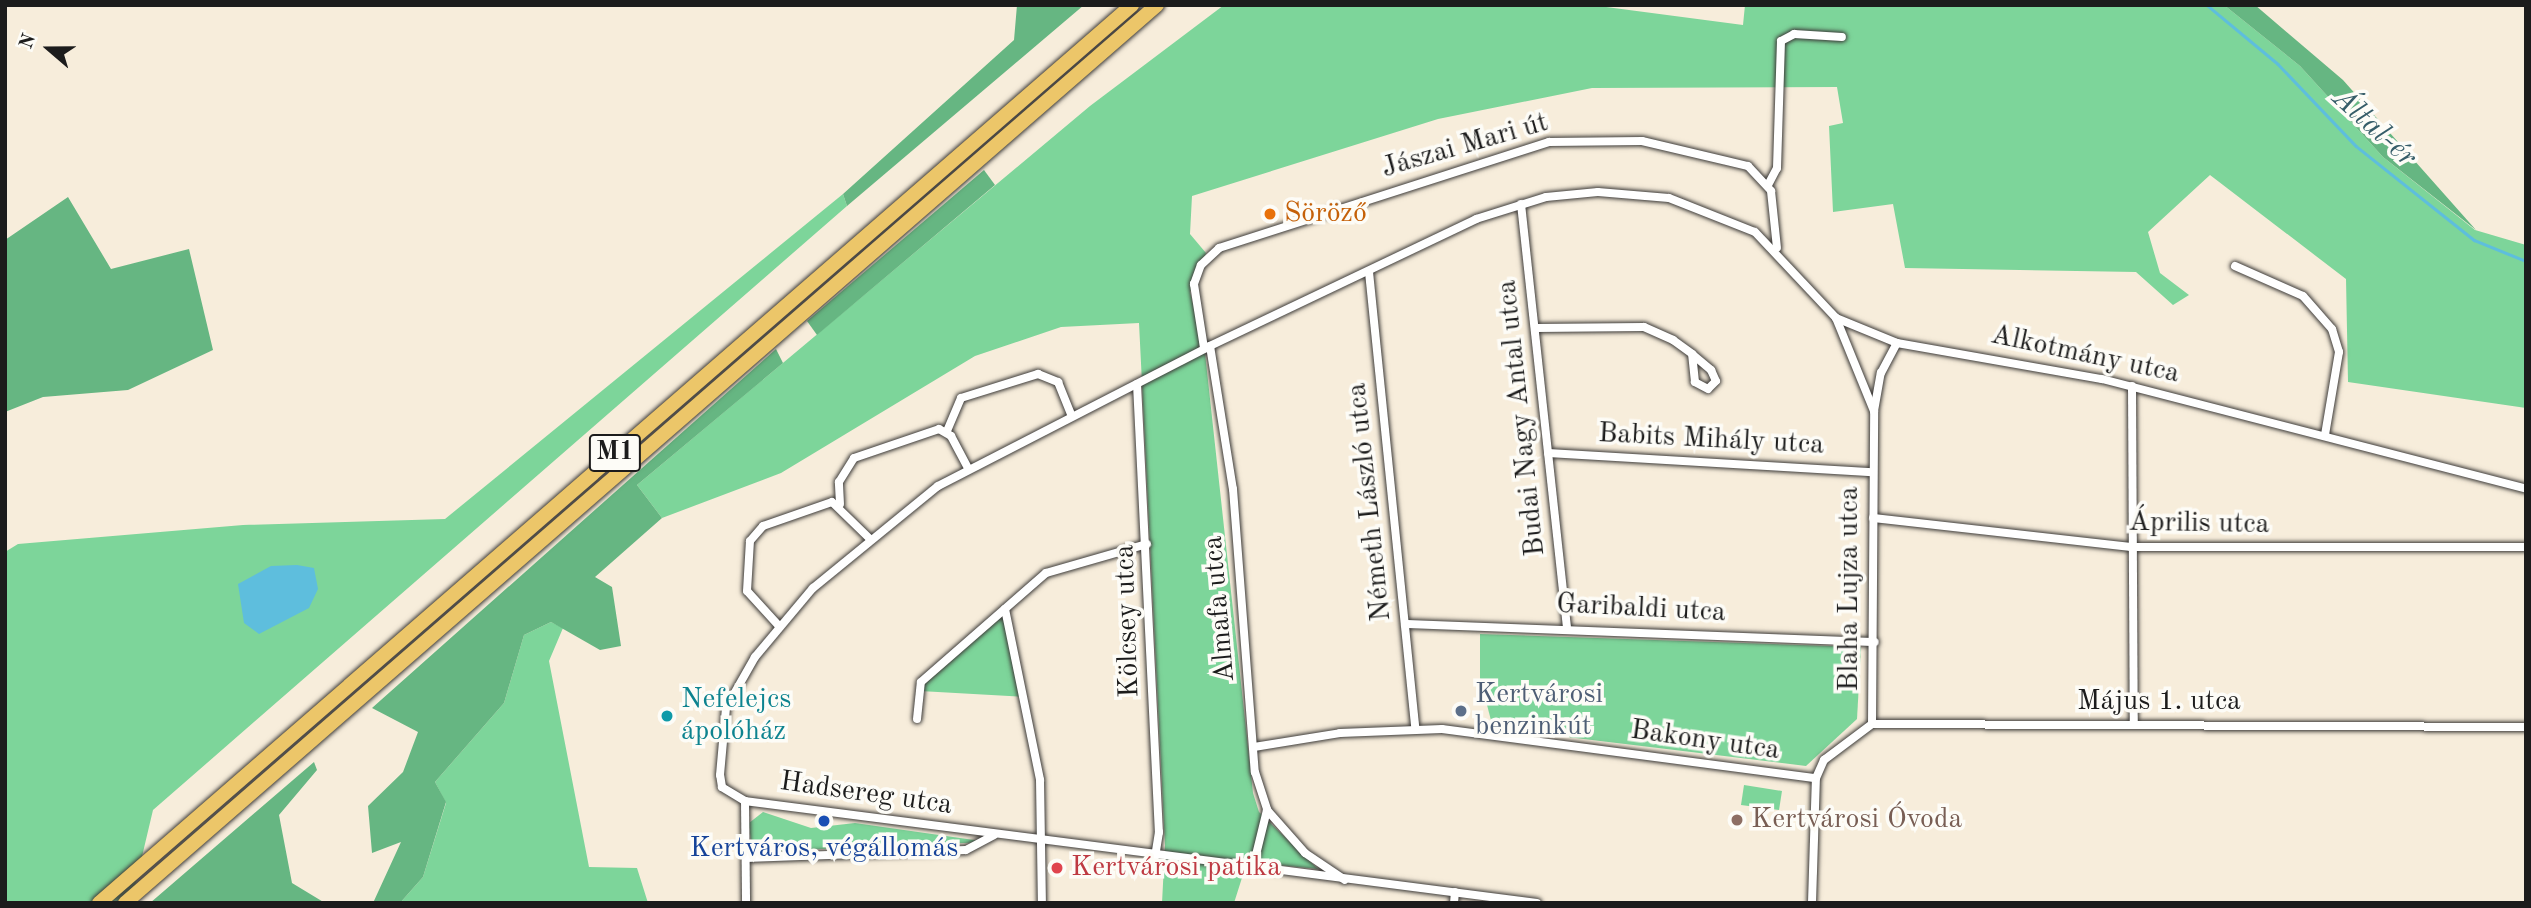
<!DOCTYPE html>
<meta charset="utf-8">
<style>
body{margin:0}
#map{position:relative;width:2531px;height:908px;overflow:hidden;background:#f7eddb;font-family:"Old Standard TT",serif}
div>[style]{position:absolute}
.green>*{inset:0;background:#7dd59a}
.forest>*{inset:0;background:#66b682}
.water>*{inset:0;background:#5ebedd}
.stream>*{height:2.5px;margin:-1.25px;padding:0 1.25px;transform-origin:1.25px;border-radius:1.25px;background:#5ebedd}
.roads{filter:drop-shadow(0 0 2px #3d3b39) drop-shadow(0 0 2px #3d3b39)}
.minor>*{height:8px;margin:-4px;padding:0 4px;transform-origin:4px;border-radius:4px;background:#fff}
.motorway>*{height:14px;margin:-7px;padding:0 7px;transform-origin:7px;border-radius:7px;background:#ecc669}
.dots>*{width:19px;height:19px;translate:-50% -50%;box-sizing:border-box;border:4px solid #fdfcf7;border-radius:50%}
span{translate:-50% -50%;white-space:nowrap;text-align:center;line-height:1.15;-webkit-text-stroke:7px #fdfcf7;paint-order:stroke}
.shield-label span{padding:2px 5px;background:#fdfcf7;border:2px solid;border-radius:5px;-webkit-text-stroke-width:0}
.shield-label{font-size:26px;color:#1c1c1c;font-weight:700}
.street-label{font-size:28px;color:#1c1c1c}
.food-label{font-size:28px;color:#c56008}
.left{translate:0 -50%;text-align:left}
.service-label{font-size:28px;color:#4e5e75}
.culture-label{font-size:28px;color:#0d838f}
.education-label{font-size:28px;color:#785e54}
.transit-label{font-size:28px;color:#164399}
.health-label{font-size:28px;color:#be3a42}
.water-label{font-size:30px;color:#365d69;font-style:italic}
.frame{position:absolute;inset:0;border:7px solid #1c1c1c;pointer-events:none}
.north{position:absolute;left:14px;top:14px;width:70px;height:70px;-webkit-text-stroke:5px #fdfcf7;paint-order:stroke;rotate:290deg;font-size:19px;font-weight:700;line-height:28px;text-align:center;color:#1c1c1c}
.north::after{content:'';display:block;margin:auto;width:24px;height:32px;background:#1c1c1c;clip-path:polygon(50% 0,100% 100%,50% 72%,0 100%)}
</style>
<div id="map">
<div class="green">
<i style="clip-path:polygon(1224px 5px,1591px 5px,1743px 25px,1745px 5px,2224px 5px,2300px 66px,2383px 157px,2475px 230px,2526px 245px,2526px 408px,2348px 382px,2346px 279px,2210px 175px,2148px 232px,2160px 273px,2189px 295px,2173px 305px,2136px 272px,1905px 268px,1893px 204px,1833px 212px,1829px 126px,1843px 123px,1837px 87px,1592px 88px,1438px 119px,1192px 196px,1190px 234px,1206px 253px,1190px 292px,1205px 353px,1253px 793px,1259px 812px,1318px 869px,1247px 862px,1234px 903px,1162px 903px,1165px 845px,1139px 323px,1061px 327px,975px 356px,781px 473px,662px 518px,637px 485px,1090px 106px)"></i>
<i style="clip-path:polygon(843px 194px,847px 206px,153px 810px,131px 903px,5px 903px,5px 552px,18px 544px,243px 525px,445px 519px)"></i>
<i style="clip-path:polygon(1004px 615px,1025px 697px,920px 691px,920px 688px)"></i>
<i style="clip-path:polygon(551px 622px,563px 628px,549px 661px,589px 867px,637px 868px,648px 903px,400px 903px,423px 877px,446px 803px,435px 782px,504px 703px,524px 635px)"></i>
<i style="clip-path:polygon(1480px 634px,1861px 647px,1857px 719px,1806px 766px,1493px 728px,1480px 678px)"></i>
<i style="clip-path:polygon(1744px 785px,1782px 791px,1779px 810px,1741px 805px)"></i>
<i style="clip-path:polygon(763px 812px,811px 828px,855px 823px,988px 842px,752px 852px,749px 823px)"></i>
</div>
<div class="forest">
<i style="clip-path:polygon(1017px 5px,1084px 5px,847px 206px,843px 194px,1014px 40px)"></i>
<i style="clip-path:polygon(2224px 5px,2255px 5px,2343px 80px,2476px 230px,2383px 157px,2300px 66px)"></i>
<i style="clip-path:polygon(984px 170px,995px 185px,817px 335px,807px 321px)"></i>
<i style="clip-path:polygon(68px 197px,111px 269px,189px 249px,213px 350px,128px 390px,43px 397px,5px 412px,5px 240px)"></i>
<i style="clip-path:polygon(776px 349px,783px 363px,637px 485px,662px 518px,595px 577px,612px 587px,621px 646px,600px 650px,551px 622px,524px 635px,504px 703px,435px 782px,446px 802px,423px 877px,400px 903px,373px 903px,401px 842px,372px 853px,368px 806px,403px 772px,418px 732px,372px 708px)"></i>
<i style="clip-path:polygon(314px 762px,317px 770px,279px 815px,292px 883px,325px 903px,150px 903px)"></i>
</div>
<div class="water">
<i style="clip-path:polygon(297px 565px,314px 568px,318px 589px,309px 608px,259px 634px,244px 623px,238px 584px,271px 566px)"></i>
</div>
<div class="stream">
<i style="left:2207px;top:5px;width:92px;rotate:39.7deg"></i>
<i style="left:2278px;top:64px;width:113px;rotate:46.4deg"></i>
<i style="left:2356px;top:146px;width:151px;rotate:38.5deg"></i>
<i style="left:2474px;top:240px;width:56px;rotate:22deg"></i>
</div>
<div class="roads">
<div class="minor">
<i style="left:1768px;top:185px;width:19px;rotate:-62deg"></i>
<i style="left:1777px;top:168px;width:127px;rotate:-88.2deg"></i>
<i style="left:1781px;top:41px;width:15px;rotate:-28deg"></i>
<i style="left:1794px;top:34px;width:48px;rotate:3.6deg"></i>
<i style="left:1521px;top:204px;width:425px;rotate:83.8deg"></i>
<i style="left:2235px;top:266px;width:74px;rotate:23.8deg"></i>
<i style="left:2303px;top:296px;width:44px;rotate:48.7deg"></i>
<i style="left:2332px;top:329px;width:24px;rotate:73deg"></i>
<i style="left:2339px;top:352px;width:84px;rotate:99.6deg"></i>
<i style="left:1369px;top:272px;width:457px;rotate:84.2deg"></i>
<i style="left:1836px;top:318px;width:66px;rotate:22.3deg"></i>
<i style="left:1897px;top:343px;width:208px;rotate:10deg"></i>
<i style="left:2102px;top:379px;width:438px;rotate:14.5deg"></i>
<i style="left:1536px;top:328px;width:108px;rotate:-0.5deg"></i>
<i style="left:1644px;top:327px;width:32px;rotate:24deg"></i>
<i style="left:1673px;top:340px;width:24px;rotate:36deg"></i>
<i style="left:1692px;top:354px;width:25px;rotate:40deg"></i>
<i style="left:1711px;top:370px;width:12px;rotate:66deg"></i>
<i style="left:1716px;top:381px;width:11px;rotate:135deg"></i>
<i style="left:1708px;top:389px;width:15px;rotate:-152deg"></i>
<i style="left:1695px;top:382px;width:28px;rotate:-96deg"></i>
<i style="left:1210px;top:346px;width:145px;rotate:80.9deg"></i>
<i style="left:1233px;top:489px;width:284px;rotate:85.6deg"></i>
<i style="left:1255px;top:772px;width:40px;rotate:72deg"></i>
<i style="left:1267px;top:810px;width:59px;rotate:103.8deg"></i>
<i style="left:1204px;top:348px;width:65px;rotate:-98.9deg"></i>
<i style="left:1194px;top:284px;width:20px;rotate:-70deg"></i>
<i style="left:1201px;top:265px;width:25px;rotate:-43deg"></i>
<i style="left:1219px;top:248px;width:347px;rotate:-17.8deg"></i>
<i style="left:1549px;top:142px;width:93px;rotate:-0.6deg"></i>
<i style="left:1642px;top:141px;width:109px;rotate:13.3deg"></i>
<i style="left:1748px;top:166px;width:34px;rotate:47deg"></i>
<i style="left:1771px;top:191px;width:57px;rotate:84deg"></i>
<i style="left:1137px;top:384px;width:449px;rotate:87.2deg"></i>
<i style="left:1159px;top:832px;width:25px;rotate:99deg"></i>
<i style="left:2132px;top:386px;width:339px;rotate:89.7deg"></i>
<i style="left:947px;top:431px;width:36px;rotate:-67deg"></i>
<i style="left:961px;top:398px;width:81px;rotate:-17.3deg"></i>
<i style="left:1038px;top:374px;width:22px;rotate:22deg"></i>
<i style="left:1058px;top:382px;width:35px;rotate:68deg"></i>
<i style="left:1548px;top:453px;width:325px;rotate:3.4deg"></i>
<i style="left:840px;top:504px;width:22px;rotate:-93deg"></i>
<i style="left:839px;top:482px;width:28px;rotate:-58deg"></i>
<i style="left:854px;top:458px;width:90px;rotate:-18.8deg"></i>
<i style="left:939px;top:429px;width:14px;rotate:30deg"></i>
<i style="left:951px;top:436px;width:36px;rotate:62deg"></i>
<i style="left:1873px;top:518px;width:260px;rotate:6.4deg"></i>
<i style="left:2131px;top:547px;width:395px"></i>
<i style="left:1005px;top:609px;width:175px;rotate:78.4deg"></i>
<i style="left:1040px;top:780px;width:123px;rotate:89.1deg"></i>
<i style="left:1405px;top:624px;width:470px;rotate:2.2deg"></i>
<i style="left:779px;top:626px;width:47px;rotate:-132.4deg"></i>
<i style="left:747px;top:591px;width:50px;rotate:-86.6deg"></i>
<i style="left:750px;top:541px;width:20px;rotate:-49deg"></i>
<i style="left:763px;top:526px;width:73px;rotate:-19.2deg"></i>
<i style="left:832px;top:502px;width:52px;rotate:44.2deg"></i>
<i style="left:917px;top:719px;width:37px;rotate:-84deg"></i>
<i style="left:921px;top:682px;width:166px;rotate:-41.1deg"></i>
<i style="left:1046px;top:573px;width:105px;rotate:-16deg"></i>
<i style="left:1872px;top:724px;width:313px;rotate:-89.6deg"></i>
<i style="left:1874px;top:411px;width:39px;rotate:-80deg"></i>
<i style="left:1881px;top:373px;width:34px;rotate:-62deg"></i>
<i style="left:1254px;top:747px;width:87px;rotate:-9.2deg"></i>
<i style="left:1340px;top:733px;width:102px;rotate:-2.2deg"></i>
<i style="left:1442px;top:729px;width:377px;rotate:7.5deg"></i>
<i style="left:745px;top:801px;width:102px;rotate:89.4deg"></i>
<i style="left:1267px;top:810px;width:57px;rotate:48.5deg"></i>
<i style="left:1305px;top:853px;width:48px;rotate:34deg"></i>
<i style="left:746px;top:858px;width:220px;rotate:-2.1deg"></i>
<i style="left:966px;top:850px;width:32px;rotate:-28deg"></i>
<i style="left:1454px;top:903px;width:11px;rotate:-85deg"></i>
<i style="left:1537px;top:903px;width:799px;rotate:-172.66deg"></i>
<i style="left:745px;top:801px;width:27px;rotate:-149deg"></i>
<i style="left:722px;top:787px;width:12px;rotate:-99deg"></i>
<i style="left:720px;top:775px;width:67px;rotate:-84.9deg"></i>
<i style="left:726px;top:708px;width:59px;rotate:-60.4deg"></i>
<i style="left:755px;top:657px;width:90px;rotate:-50deg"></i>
<i style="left:813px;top:588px;width:161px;rotate:-39.2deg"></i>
<i style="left:938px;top:486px;width:306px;rotate:-27.2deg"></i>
<i style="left:1210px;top:346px;width:295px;rotate:-25.5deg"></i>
<i style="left:1476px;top:219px;width:73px;rotate:-17.4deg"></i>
<i style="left:1546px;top:197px;width:52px;rotate:-5.5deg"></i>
<i style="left:1598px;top:192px;width:71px;rotate:4.8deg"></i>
<i style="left:1669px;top:198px;width:92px;rotate:21.6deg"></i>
<i style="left:1755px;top:232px;width:118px;rotate:46.7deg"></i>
<i style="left:1836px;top:318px;width:100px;rotate:67.8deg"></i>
<i style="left:1812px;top:903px;width:125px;rotate:-88.2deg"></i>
<i style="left:1816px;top:778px;width:20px;rotate:-66deg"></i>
<i style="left:1824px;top:760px;width:60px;rotate:-36.9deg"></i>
<i style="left:1872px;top:724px;width:654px;rotate:0.26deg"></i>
</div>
<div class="motorway">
<i style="left:99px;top:903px;width:1369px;rotate:-41deg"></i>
<i style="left:125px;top:903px;width:1368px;rotate:-41.03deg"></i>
</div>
</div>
<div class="dots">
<i style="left:1270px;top:214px;background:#e8710a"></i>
<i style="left:1461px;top:711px;background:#5c6f8a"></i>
<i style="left:667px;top:716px;background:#0f9aa8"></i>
<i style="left:1737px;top:820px;background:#8d6e63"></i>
<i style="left:824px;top:821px;background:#1a4fb4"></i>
<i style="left:1057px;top:868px;background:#e0444e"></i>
</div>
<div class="shield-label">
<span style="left:615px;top:453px">M1</span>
</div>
<div class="street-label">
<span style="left:1465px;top:146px;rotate:-16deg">Jászai Mari út</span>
<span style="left:2085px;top:355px;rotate:12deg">Alkotmány utca</span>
<span style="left:1522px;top:418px;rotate:-96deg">Budai Nagy Antal utca</span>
<span style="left:1711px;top:440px;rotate:3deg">Babits Mihály utca</span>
<span style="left:1370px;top:502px;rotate:-96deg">Németh László utca</span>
<span style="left:2199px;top:524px;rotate:1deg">Április utca</span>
<span style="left:1850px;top:589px;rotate:-90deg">Blaha Lujza utca</span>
<span style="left:1220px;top:609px;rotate:-95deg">Almafa utca</span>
<span style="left:1641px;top:609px;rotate:3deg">Garibaldi utca</span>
<span style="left:1128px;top:621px;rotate:-92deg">Kölcsey utca</span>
<span style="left:2159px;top:702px">Május 1. utca</span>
<span style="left:1705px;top:741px;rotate:8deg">Bakony utca</span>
<span style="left:866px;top:794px;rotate:8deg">Hadsereg utca</span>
</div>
<div class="food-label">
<span class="left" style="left:1284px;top:214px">Söröző</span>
</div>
<div class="service-label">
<span class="left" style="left:1475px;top:711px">Kertvárosi<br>benzinkút</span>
</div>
<div class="culture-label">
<span class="left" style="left:681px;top:716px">Nefelejcs<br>ápolóház</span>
</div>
<div class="education-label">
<span class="left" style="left:1751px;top:820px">Kertvárosi Óvoda</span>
</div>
<div class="transit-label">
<span style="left:824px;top:849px">Kertváros, végállomás</span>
</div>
<div class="health-label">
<span class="left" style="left:1071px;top:868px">Kertvárosi patika</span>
</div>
<div class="water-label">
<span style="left:2374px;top:128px;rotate:42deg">Által-ér</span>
</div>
<div class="frame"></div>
<div class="north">N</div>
</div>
